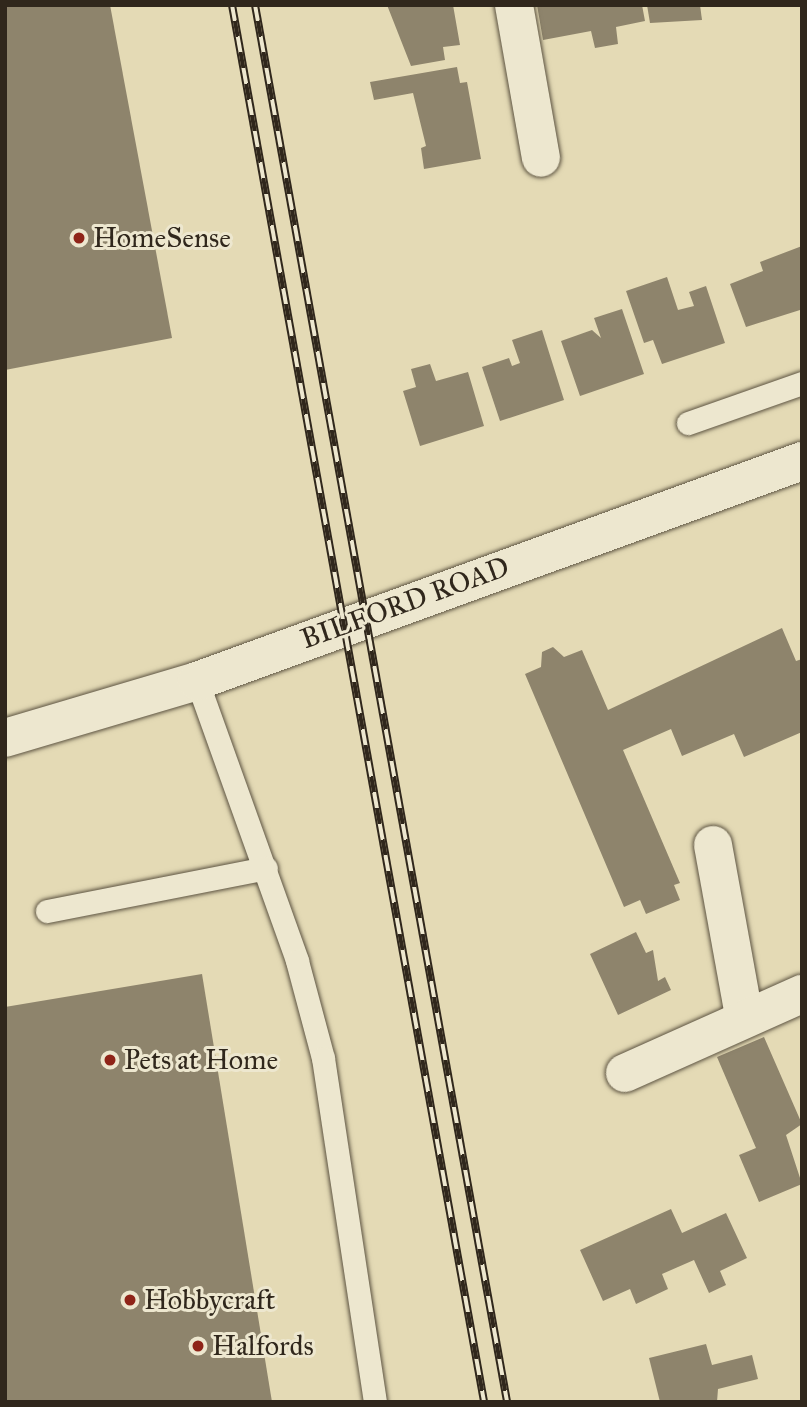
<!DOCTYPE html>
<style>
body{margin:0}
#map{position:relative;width:807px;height:1407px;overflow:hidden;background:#e4dab5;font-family:"IM FELL Great Primer",serif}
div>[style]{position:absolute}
.building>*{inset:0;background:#8e846c}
.roads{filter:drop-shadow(0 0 2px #5d5442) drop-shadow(0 0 2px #5d5442)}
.lane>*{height:23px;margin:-11.5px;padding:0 11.5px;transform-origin:11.5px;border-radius:11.5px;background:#ede7cf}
.street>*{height:38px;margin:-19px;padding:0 19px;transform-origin:19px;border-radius:19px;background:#ede7cf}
.secondary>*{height:38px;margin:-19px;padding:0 19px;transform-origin:19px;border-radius:19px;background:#ede7cf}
.rail>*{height:8px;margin-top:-4px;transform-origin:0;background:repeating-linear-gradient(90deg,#ede7cf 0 16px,#30271c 0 32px);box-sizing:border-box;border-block:2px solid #30271c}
.dots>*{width:19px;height:19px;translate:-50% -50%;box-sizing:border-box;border:4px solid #ede7cf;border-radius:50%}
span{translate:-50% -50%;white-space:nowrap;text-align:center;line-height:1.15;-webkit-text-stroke:6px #ede7cf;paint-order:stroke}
.poi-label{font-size:28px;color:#30271c}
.left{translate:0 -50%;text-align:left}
.street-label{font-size:28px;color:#30271c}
.frame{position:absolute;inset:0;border:7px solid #30271c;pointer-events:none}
</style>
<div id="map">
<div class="building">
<i style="clip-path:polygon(5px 5px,110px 5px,172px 338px,5px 370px)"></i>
<i style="clip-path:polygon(387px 5px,453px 5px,460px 45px,443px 47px,445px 60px,411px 66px)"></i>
<i style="clip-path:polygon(537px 5px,642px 5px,645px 21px,616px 27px,618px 44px,595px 48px,591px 31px,543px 40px)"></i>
<i style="clip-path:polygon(647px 5px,700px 5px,702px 20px,650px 23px)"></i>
<i style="clip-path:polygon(457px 67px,460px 83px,467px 82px,481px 159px,424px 169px,421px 148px,426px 146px,413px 93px,374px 100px,370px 82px)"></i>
<i style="clip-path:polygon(802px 246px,800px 310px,746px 327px,730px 284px,763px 271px,760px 262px)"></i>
<i style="clip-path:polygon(667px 277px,678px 310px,694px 306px,689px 292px,706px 286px,725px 343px,662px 364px,653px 340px,644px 343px,626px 291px)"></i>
<i style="clip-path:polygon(622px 309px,644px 374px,580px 396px,561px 341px,592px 330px,601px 338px,594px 318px)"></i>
<i style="clip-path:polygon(542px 330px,564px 400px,500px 421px,482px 367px,509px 358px,512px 366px,520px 363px,512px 340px)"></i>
<i style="clip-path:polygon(430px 364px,436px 381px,468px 372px,484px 426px,420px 446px,403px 391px,416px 387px,411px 369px)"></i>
<i style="clip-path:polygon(782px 628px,796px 661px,802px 659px,802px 732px,744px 757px,734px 734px,682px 756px,671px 729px,623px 750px,680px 883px,674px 885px,680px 900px,646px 914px,640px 900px,624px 907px,525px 674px,541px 667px,542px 652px,553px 647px,564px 657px,582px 650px,608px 710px)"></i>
<i style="clip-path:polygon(636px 932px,646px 953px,653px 950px,658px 981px,665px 977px,671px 990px,618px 1015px,590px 954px)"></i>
<i style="clip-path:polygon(202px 974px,272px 1402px,5px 1402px,5px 1007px)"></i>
<i style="clip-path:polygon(764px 1037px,802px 1124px,786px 1135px,802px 1184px,759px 1202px,739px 1155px,756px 1148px,717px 1057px)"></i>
<i style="clip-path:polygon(671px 1209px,682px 1233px,726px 1213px,747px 1258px,720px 1271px,726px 1285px,709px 1293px,694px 1260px,662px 1274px,668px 1289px,636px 1304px,630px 1289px,603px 1301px,580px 1250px)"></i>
<i style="clip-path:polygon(706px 1344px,712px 1365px,752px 1355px,758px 1379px,718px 1389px,717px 1402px,660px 1402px,649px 1358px)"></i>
</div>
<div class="roads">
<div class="lane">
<i style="left:688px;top:423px;width:121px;rotate:-19.3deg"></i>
<i style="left:197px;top:681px;width:297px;rotate:70.3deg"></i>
<i style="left:297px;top:961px;width:100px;rotate:75deg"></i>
<i style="left:323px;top:1058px;width:348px;rotate:81.4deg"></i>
<i style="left:47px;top:911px;width:223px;rotate:-11.1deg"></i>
</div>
<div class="street">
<i style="left:514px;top:5px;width:155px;rotate:80deg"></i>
<i style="left:713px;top:845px;width:173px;rotate:79.7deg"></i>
<i style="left:625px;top:1073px;width:194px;rotate:-24.1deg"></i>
</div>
<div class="secondary">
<i style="left:5px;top:738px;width:200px;rotate:-16.5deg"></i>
<i style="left:197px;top:681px;width:644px;rotate:-19.98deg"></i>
</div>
</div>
<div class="rail">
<i style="left:232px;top:5px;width:1420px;rotate:79.77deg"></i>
<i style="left:255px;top:5px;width:1420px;rotate:79.77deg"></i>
</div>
<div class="dots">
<i style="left:79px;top:238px;background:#8f2418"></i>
<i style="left:110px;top:1060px;background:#8f2418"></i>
<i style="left:130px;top:1300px;background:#8f2418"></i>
<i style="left:198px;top:1346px;background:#8f2418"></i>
</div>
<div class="poi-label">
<span class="left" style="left:93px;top:238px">HomeSense</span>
<span class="left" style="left:124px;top:1060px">Pets at Home</span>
<span class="left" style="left:144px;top:1300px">Hobbycraft</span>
<span class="left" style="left:212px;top:1346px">Halfords</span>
</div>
<div class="street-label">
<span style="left:405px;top:603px;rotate:-20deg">BILFORD ROAD</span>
</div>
<div class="frame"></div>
</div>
